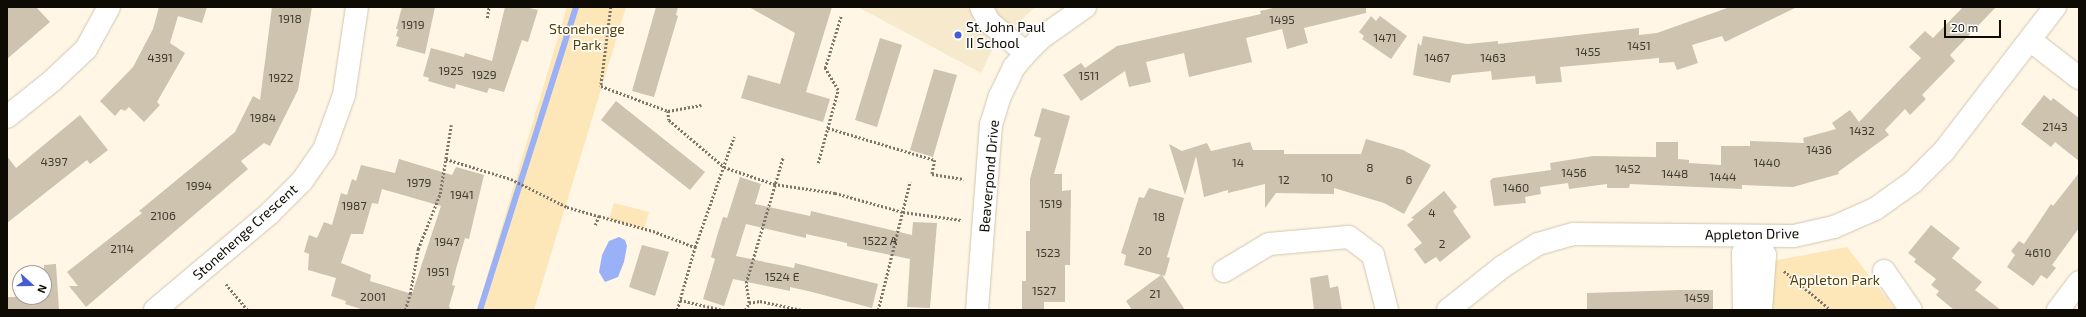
<!DOCTYPE html>
<style>
body{margin:0}
#map{position:relative;width:2086px;height:317px;overflow:hidden;background:#fff6e5;font-family:"Exo 2",sans-serif}
div>[style]{position:absolute}
.built>*{inset:0;background:#f7eacc}
.green>*{inset:0;background:#fde7b8}
.water>*{inset:0;background:#9ab1f8}
.stream>*{height:5.5px;margin:-2.75px;padding:0 2.75px;transform-origin:2.75px;border-radius:2.75px;background:#9ab1f8}
.building>*{inset:0;background:#cdc3ae}
.path>*{height:2.5px;margin-top:-1.25px;transform-origin:0;background:repeating-linear-gradient(90deg,#7b756a 0 2px,transparent 0 4px)}
.roads{filter:drop-shadow(0 0 1px #d0c6b0) drop-shadow(0 0 1px #d0c6b0)}
.minor>*{height:22px;margin:-11px;padding:0 11px;transform-origin:11px;border-radius:11px;background:#fff}
.dots>*{width:11px;height:11px;translate:-50% -50%;box-sizing:border-box;border:2px solid #fff;border-radius:50%}
span{translate:-50% -50%;white-space:nowrap;text-align:center;line-height:1.15;-webkit-text-stroke:3px #fff;paint-order:stroke}
.number-label{font-size:12px;color:#3e392f}
.number-label span{-webkit-text-stroke-width:0}
.poi-label{font-size:14px;color:#0e0b05}
.left{translate:0 -50%;text-align:left}
.park-label{font-size:14px;color:#584000}
.street-label{font-size:14px;color:#0e0b05}
.frame{position:absolute;inset:0;border:8px solid #0e0b05;pointer-events:none}
.north{position:absolute;left:12px;top:265px;width:40px;height:40px;box-sizing:border-box;background:#fff;border:1px solid #9f9d9b;border-radius:50%;rotate:111deg;font-size:11px;font-weight:700;line-height:16px;text-align:center;color:#0e0b05}
.north::after{content:'';display:block;margin:auto;width:14px;height:18px;background:#455dd1;clip-path:polygon(50% 0,100% 100%,50% 72%,0 100%)}
.scale{position:absolute;left:1944px;top:20px;width:57px;height:18px;box-sizing:border-box;border:2px solid #0e0b05;border-top:0;padding-left:5px;font-size:12px;line-height:14px;white-space:nowrap;color:#0e0b05;-webkit-text-stroke:3px #fff;paint-order:stroke}
</style>
<div id="map">
<div class="built">
<i style="clip-path:polygon(858px 7px,1035px 7px,994px 46px,981px 73px)"></i>
</div>
<div class="green">
<i style="clip-path:polygon(567px 7px,626px 7px,534px 310px,477px 310px)"></i>
<i style="clip-path:polygon(614px 203px,649px 212px,644px 229px,609px 219px)"></i>
<i style="clip-path:polygon(1847px 247px,1896px 310px,1770px 310px,1773px 261px)"></i>
</div>
<div class="water">
<i style="clip-path:polygon(619px 237px,625px 240px,627px 246px,624px 262px,618px 277px,605px 282px,599px 272px,602px 255px,609px 241px)"></i>
</div>
<div class="stream">
<i style="left:480px;top:310px;width:318px;rotate:-72.4deg"></i>
</div>
<div class="building">
<i style="clip-path:polygon(7px 7px,36px 7px,50px 22px,7px 59px)"></i>
<i style="clip-path:polygon(159px 7px,207px 7px,202px 23px,178px 16px,170px 43px,185px 53px,157px 102px,160px 105px,144px 122px,129px 107px,125px 111px,121px 109px,115px 116px,100px 101px,133px 67px,153px 29px)"></i>
<i style="clip-path:polygon(272px 7px,312px 7px,298px 90px,270px 146px,264px 143px,241px 161px,248px 169px,86px 307px,69px 286px,78px 286px,67px 272px,142px 213px,139px 211px,235px 132px,253px 96px,260px 100px)"></i>
<i style="clip-path:polygon(402px 7px,435px 7px,425px 54px,396px 46px,399px 37px,396px 36px,398px 29px,396px 29px)"></i>
<i style="clip-path:polygon(505px 7px,525px 7px,538px 10px,528px 42px,522px 40px,504px 92px,489px 88px,487px 93px,456px 84px,455px 89px,428px 81px,429px 78px,423px 76px,431px 48px,464px 57px,465px 53px,492px 61px)"></i>
<i style="clip-path:polygon(656px 7px,678px 7px,676px 15px,678px 16px,654px 97px,632px 91px)"></i>
<i style="clip-path:polygon(749px 7px,832px 7px,806px 92px,830px 99px,823px 122px,741px 98px,748px 75px,780px 84px,795px 33px)"></i>
<i style="clip-path:polygon(1278px 7px,1366px 7px,1366px 13px,1304px 28px,1308px 43px,1287px 49px,1282px 29px,1246px 38px,1252px 62px,1189px 77px,1184px 53px,1146px 62px,1151px 82px,1129px 87px,1125px 71px,1081px 101px,1063px 75px,1081px 63px,1085px 68px,1117px 46px,1261px 14px,1260px 11px)"></i>
<i style="clip-path:polygon(1730px 7px,1797px 7px,1725px 42px,1722px 36px,1692px 45px,1698px 63px,1677px 70px,1674px 62px,1659px 63px,1659px 58px,1560px 67px,1562px 82px,1536px 84px,1535px 76px,1492px 80px,1491px 71px,1452px 75px,1450px 83px,1413px 75px,1418px 43px,1421px 46px,1423px 36px,1467px 44px,1498px 41px,1498px 44px,1639px 28px,1639px 35px,1657px 33px)"></i>
<i style="clip-path:polygon(1963px 7px,1996px 7px,1950px 55px,1955px 61px,1922px 95px,1926px 99px,1910px 115px,1905px 109px,1885px 130px,1889px 135px,1838px 172px,1839px 174px,1793px 187px,1742px 185px,1742px 189px,1630px 184px,1629px 188px,1607px 188px,1607px 184px,1569px 189px,1568px 183px,1540px 187px,1541px 194px,1525px 197px,1526px 203px,1494px 206px,1490px 181px,1493px 178px,1551px 170px,1550px 163px,1593px 156px,1656px 157px,1656px 142px,1678px 142px,1678px 159px,1689px 160px,1689px 163px,1721px 165px,1721px 146px,1750px 146px,1750px 141px,1804px 143px,1803px 138px,1836px 129px,1832px 123px,1850px 110px,1859px 122px,1921px 58px,1909px 47px,1925px 31px,1933px 38px)"></i>
<i style="clip-path:polygon(1371px 16px,1376px 21px,1380px 16px,1407px 36px,1391px 59px,1362px 39px,1364px 36px,1359px 32px)"></i>
<i style="clip-path:polygon(880px 38px,902px 45px,877px 127px,855px 120px)"></i>
<i style="clip-path:polygon(934px 69px,957px 75px,933px 157px,910px 150px)"></i>
<i style="clip-path:polygon(2044px 95px,2051px 101px,2053px 98px,2079px 118px,2079px 161px,2055px 142px,2051px 147px,2021px 124px)"></i>
<i style="clip-path:polygon(616px 101px,705px 172px,690px 190px,601px 120px)"></i>
<i style="clip-path:polygon(1042px 108px,1070px 116px,1054px 174px,1062px 174px,1062px 191px,1071px 190px,1070px 265px,1065px 265px,1065px 302px,1044px 302px,1044px 310px,1022px 310px,1022px 281px,1026px 281px,1026px 231px,1030px 231px,1030px 179px,1041px 138px,1034px 136px)"></i>
<i style="clip-path:polygon(80px 115px,108px 150px,90px 164px,87px 160px,7px 223px,7px 156px,16px 168px)"></i>
<i style="clip-path:polygon(1366px 139px,1403px 150px,1431px 165px,1404px 214px,1384px 203px,1334px 188px,1334px 194px,1276px 193px,1265px 208px,1265px 184px,1228px 193px,1228px 190px,1204px 197px,1196px 156px,1185px 195px,1169px 144px,1182px 151px,1207px 143px,1211px 151px,1250px 142px,1253px 150px,1284px 150px,1284px 154px,1361px 154px)"></i>
<i style="clip-path:polygon(evenodd,399px 159px,452px 175px,456px 167px,484px 175px,469px 239px,465px 238px,456px 269px,452px 285px,455px 286px,449px 306px,451px 310px,364px 310px,345px 304px,346px 301px,331px 296px,336px 278px,308px 270px,309px 254px,304px 252px,309px 235px,317px 238px,324px 222px,332px 225px,341px 193px,347px 195px,352px 179px,356px 181px,361px 165px,395px 173px,399px 159px,382px 189px,441px 206px,412px 294px,370px 281px,371px 275px,341px 263px,351px 234px,363px 234px,372px 203px,378px 204px,382px 189px)"></i>
<i style="clip-path:polygon(2079px 173px,2079px 228px,2052px 265px,2056px 268px,2047px 279px,2041px 275px,2033px 286px,2007px 267px,2015px 255px,2011px 251px,2019px 241px,2024px 244px,2051px 204px,2053px 206px)"></i>
<i style="clip-path:polygon(740px 177px,761px 184px,755px 204px,810px 216px,811px 211px,912px 235px,913px 222px,937px 223px,930px 308px,907px 307px,910px 259px,847px 246px,847px 243px,806px 234px,806px 238px,746px 224px,736px 256px,794px 268px,795px 263px,878px 284px,872px 308px,812px 292px,790px 287px,790px 291px,733px 279px,724px 306px,703px 299px,715px 259px,711px 257px,717px 236px,723px 217px,727px 218px)"></i>
<i style="clip-path:polygon(1149px 188px,1184px 198px,1167px 257px,1170px 258px,1165px 276px,1162px 275px,1185px 310px,1132px 310px,1126px 301px,1161px 275px,1124px 265px,1126px 255px,1121px 253px,1139px 197px,1144px 198px)"></i>
<i style="clip-path:polygon(1444px 191px,1457px 207px,1453px 211px,1471px 237px,1440px 262px,1436px 257px,1425px 264px,1414px 249px,1422px 243px,1407px 225px,1414px 219px,1411px 218px)"></i>
<i style="clip-path:polygon(1931px 225px,1960px 248px,1952px 258px,1982px 282px,1975px 290px,2001px 310px,1954px 310px,1936px 295px,1939px 291px,1931px 285px,1936px 279px,1914px 262px,1916px 259px,1908px 253px)"></i>
<i style="clip-path:polygon(642px 245px,669px 252px,655px 296px,629px 287px)"></i>
<i style="clip-path:polygon(56px 264px,59px 310px,7px 310px,7px 297px,44px 297px,44px 265px)"></i>
<i style="clip-path:polygon(1328px 275px,1330px 288px,1338px 286px,1342px 310px,1314px 310px,1310px 278px)"></i>
<i style="clip-path:polygon(1681px 290px,1713px 290px,1713px 310px,1587px 310px,1587px 293px)"></i>
</div>
<div class="path">
<i style="left:611px;top:7px;width:80px;rotate:97.2deg"></i>
<i style="left:601px;top:86px;width:72px;rotate:20.5deg"></i>
<i style="left:668px;top:111px;width:34px;rotate:-10deg"></i>
<i style="left:487px;top:18px;width:11px;rotate:-80deg"></i>
<i style="left:668px;top:111px;width:9px;rotate:84deg"></i>
<i style="left:669px;top:120px;width:72px;rotate:40.5deg"></i>
<i style="left:724px;top:167px;width:53px;rotate:18.8deg"></i>
<i style="left:774px;top:184px;width:62px;rotate:8.4deg"></i>
<i style="left:835px;top:193px;width:71px;rotate:15.6deg"></i>
<i style="left:903px;top:212px;width:59px;rotate:7.9deg"></i>
<i style="left:828px;top:128px;width:112px;rotate:16.7deg"></i>
<i style="left:935px;top:160px;width:14px;rotate:102deg"></i>
<i style="left:932px;top:174px;width:32px;rotate:9deg"></i>
<i style="left:446px;top:159px;width:68px;rotate:17.1deg"></i>
<i style="left:511px;top:179px;width:63px;rotate:26.6deg"></i>
<i style="left:567px;top:207px;width:33px;rotate:16deg"></i>
<i style="left:818px;top:163px;width:76px;rotate:-74.7deg"></i>
<i style="left:838px;top:90px;width:26px;rotate:-121deg"></i>
<i style="left:825px;top:68px;width:54px;rotate:-72.9deg"></i>
<i style="left:595px;top:225px;width:10px;rotate:-66deg"></i>
<i style="left:599px;top:216px;width:56px;rotate:15.5deg"></i>
<i style="left:653px;top:231px;width:45px;rotate:20.9deg"></i>
<i style="left:1784px;top:271px;width:61px;rotate:39.7deg"></i>
<i style="left:226px;top:284px;width:34px;rotate:50deg"></i>
<i style="left:680px;top:300px;width:44px;rotate:13.1deg"></i>
<i style="left:749px;top:303px;width:20px;rotate:-99deg"></i>
<i style="left:746px;top:283px;width:131px;rotate:-73.6deg"></i>
<i style="left:405px;top:310px;width:17px;rotate:-73deg"></i>
<i style="left:410px;top:294px;width:46px;rotate:-79.9deg"></i>
<i style="left:418px;top:249px;width:59px;rotate:-68.2deg"></i>
<i style="left:440px;top:194px;width:70px;rotate:-80.9deg"></i>
<i style="left:677px;top:310px;width:66px;rotate:-74.1deg"></i>
<i style="left:695px;top:247px;width:117px;rotate:-70.5deg"></i>
<i style="left:745px;top:310px;width:8px;rotate:-60deg"></i>
<i style="left:749px;top:303px;width:11px;rotate:-10deg"></i>
<i style="left:760px;top:301px;width:43px;rotate:12.1deg"></i>
<i style="left:878px;top:310px;width:132px;rotate:-76deg"></i>
</div>
<div class="roads">
<div class="minor">
<i style="left:981px;top:7px;width:17px;rotate:62deg"></i>
<i style="left:989px;top:22px;width:48px;rotate:40deg"></i>
<i style="left:2030px;top:40px;width:62px;rotate:37.8deg"></i>
<i style="left:7px;top:117px;width:58px;rotate:-38.7deg"></i>
<i style="left:52px;top:81px;width:47px;rotate:-43.3deg"></i>
<i style="left:86px;top:49px;width:48px;rotate:-61.3deg"></i>
<i style="left:1224px;top:271px;width:52px;rotate:-31deg"></i>
<i style="left:1269px;top:244px;width:80px;rotate:-5deg"></i>
<i style="left:1349px;top:237px;width:30px;rotate:37deg"></i>
<i style="left:1373px;top:255px;width:57px;rotate:75.7deg"></i>
<i style="left:1884px;top:271px;width:47px;rotate:55.3deg"></i>
<i style="left:155px;top:310px;width:150px;rotate:-40.1deg"></i>
<i style="left:270px;top:213px;width:45px;rotate:-45deg"></i>
<i style="left:302px;top:181px;width:38px;rotate:-55deg"></i>
<i style="left:324px;top:150px;width:59px;rotate:-70deg"></i>
<i style="left:344px;top:95px;width:89px;rotate:-81.6deg"></i>
<i style="left:977px;top:310px;width:186px;rotate:-85.7deg"></i>
<i style="left:991px;top:125px;width:30px;rotate:-73deg"></i>
<i style="left:1000px;top:96px;width:32px;rotate:-64deg"></i>
<i style="left:1014px;top:67px;width:18px;rotate:-49deg"></i>
<i style="left:1026px;top:53px;width:21px;rotate:-45deg"></i>
<i style="left:1041px;top:38px;width:54px;rotate:-35.2deg"></i>
<i style="left:1448px;top:310px;width:69px;rotate:-38.5deg"></i>
<i style="left:1502px;top:267px;width:43px;rotate:-32.6deg"></i>
<i style="left:1538px;top:244px;width:37px;rotate:-16deg"></i>
<i style="left:1574px;top:234px;width:220px;rotate:0.5deg"></i>
<i style="left:1794px;top:236px;width:41px;rotate:-12.7deg"></i>
<i style="left:1834px;top:227px;width:45px;rotate:-23.7deg"></i>
<i style="left:1875px;top:209px;width:47px;rotate:-35.4deg"></i>
<i style="left:1913px;top:182px;width:44px;rotate:-45deg"></i>
<i style="left:1944px;top:151px;width:182px;rotate:-52.4deg"></i>
<i style="left:1744px;top:310px;width:57px;rotate:-91deg"></i>
<i style="left:1743px;top:253px;width:21px;rotate:-53deg"></i>
<i style="left:1756px;top:236px;width:21px;rotate:65deg"></i>
<i style="left:1765px;top:255px;width:55px;rotate:94.2deg"></i>
<i style="left:2058px;top:310px;width:35px;rotate:-53deg"></i>
</div>
</div>
<div class="dots">
<i style="left:958px;top:35px;background:#455dd1"></i>
</div>
<div class="number-label">
<span style="left:290px;top:19px">1918</span>
<span style="left:1282px;top:20px">1495</span>
<span style="left:413px;top:25px">1919</span>
<span style="left:1385px;top:38px">1471</span>
<span style="left:1639px;top:46px">1451</span>
<span style="left:1588px;top:52px">1455</span>
<span style="left:160px;top:58px">4391</span>
<span style="left:1437px;top:58px">1467</span>
<span style="left:1493px;top:58px">1463</span>
<span style="left:451px;top:71px">1925</span>
<span style="left:484px;top:75px">1929</span>
<span style="left:1089px;top:76px">1511</span>
<span style="left:281px;top:78px">1922</span>
<span style="left:263px;top:118px">1984</span>
<span style="left:2055px;top:127px">2143</span>
<span style="left:1862px;top:131px">1432</span>
<span style="left:1819px;top:150px">1436</span>
<span style="left:54px;top:162px">4397</span>
<span style="left:1238px;top:163px">14</span>
<span style="left:1767px;top:163px">1440</span>
<span style="left:1370px;top:168px">8</span>
<span style="left:1628px;top:169px">1452</span>
<span style="left:1574px;top:173px">1456</span>
<span style="left:1675px;top:174px">1448</span>
<span style="left:1723px;top:177px">1444</span>
<span style="left:1327px;top:178px">10</span>
<span style="left:1284px;top:180px">12</span>
<span style="left:1409px;top:180px">6</span>
<span style="left:419px;top:183px">1979</span>
<span style="left:199px;top:186px">1994</span>
<span style="left:1516px;top:188px">1460</span>
<span style="left:462px;top:195px">1941</span>
<span style="left:1051px;top:204px">1519</span>
<span style="left:354px;top:206px">1987</span>
<span style="left:1432px;top:213px">4</span>
<span style="left:163px;top:216px">2106</span>
<span style="left:1159px;top:217px">18</span>
<span style="left:880px;top:241px">1522 A</span>
<span style="left:447px;top:242px">1947</span>
<span style="left:1442px;top:244px">2</span>
<span style="left:122px;top:249px">2114</span>
<span style="left:1145px;top:251px">20</span>
<span style="left:1048px;top:253px">1523</span>
<span style="left:2038px;top:253px">4610</span>
<span style="left:438px;top:272px">1951</span>
<span style="left:782px;top:277px">1524 E</span>
<span style="left:1044px;top:291px">1527</span>
<span style="left:1155px;top:294px">21</span>
<span style="left:373px;top:297px">2001</span>
<span style="left:1697px;top:298px">1459</span>
</div>
<div class="poi-label">
<span class="left" style="left:966px;top:35px">St. John Paul<br>II School</span>
</div>
<div class="park-label">
<span style="left:587px;top:37px">Stonehenge<br>Park</span>
<span style="left:1835px;top:280px">Appleton Park</span>
</div>
<div class="street-label">
<span style="left:989px;top:176px;rotate:-85deg">Beaverpond Drive</span>
<span style="left:245px;top:232px;rotate:-42deg">Stonehenge Crescent</span>
<span style="left:1752px;top:234px;rotate:-1deg">Appleton Drive</span>
</div>
<div class="frame"></div>
<div class="north">N</div>
<div class="scale">20 m</div>
</div>
